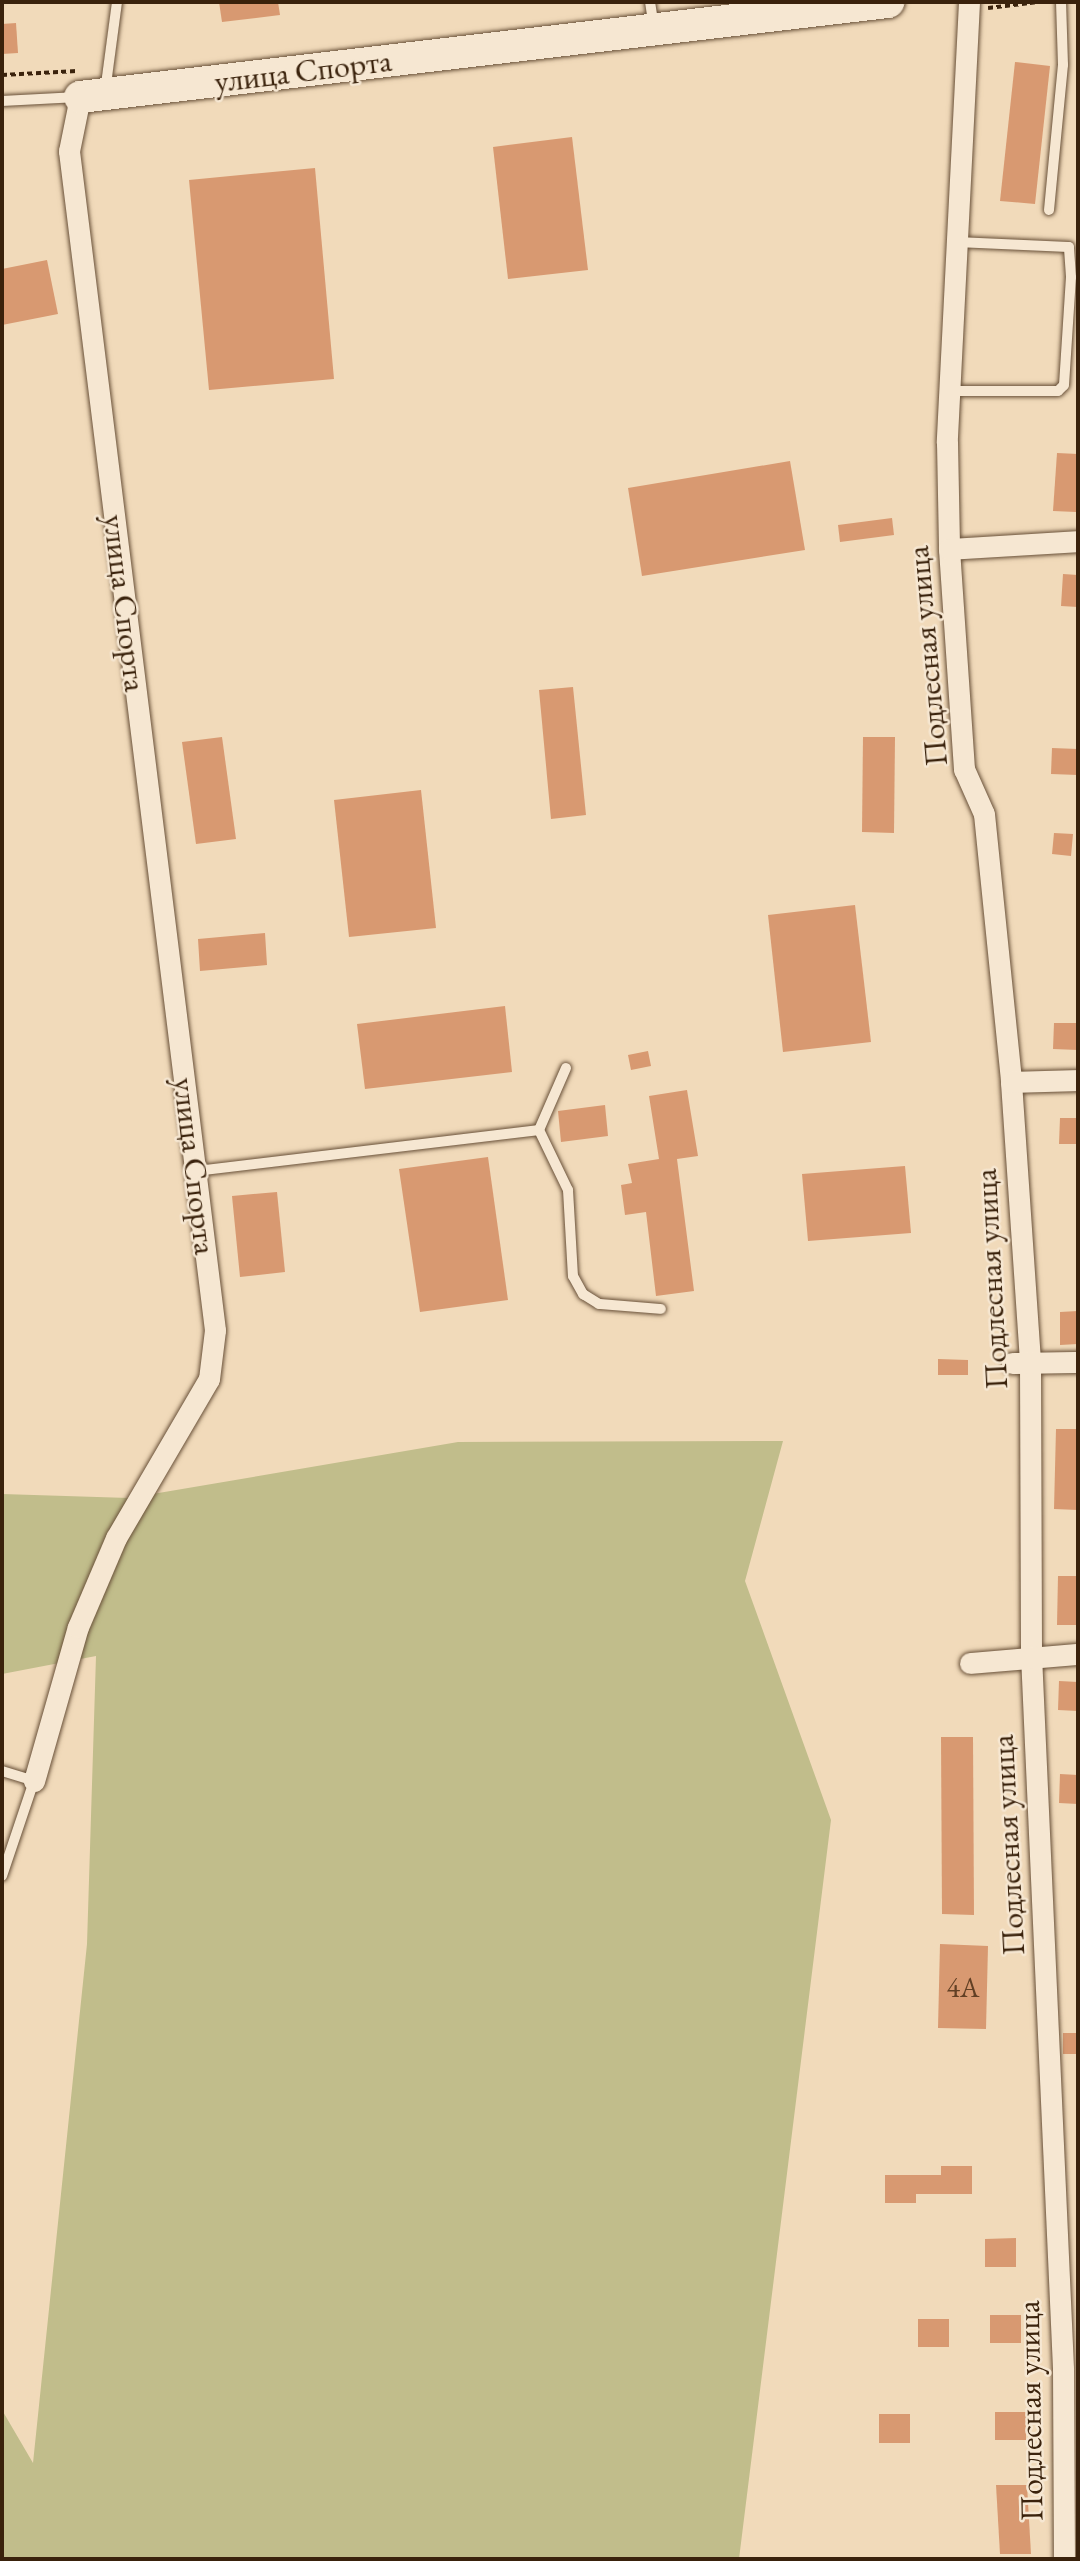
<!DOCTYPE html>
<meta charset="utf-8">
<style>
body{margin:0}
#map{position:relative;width:1080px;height:2561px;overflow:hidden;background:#f1daba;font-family:"EB Garamond",serif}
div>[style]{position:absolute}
.green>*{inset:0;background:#c1bd8b}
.building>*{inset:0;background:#d89971}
.path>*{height:3.5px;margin-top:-1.75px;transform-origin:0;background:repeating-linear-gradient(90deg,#3a220c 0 5px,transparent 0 8.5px)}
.roads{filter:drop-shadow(0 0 2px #685038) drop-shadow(0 0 2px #685038)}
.lane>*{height:10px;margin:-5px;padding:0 5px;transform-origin:5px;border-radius:5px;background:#f6e7d2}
.street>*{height:21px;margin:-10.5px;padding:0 10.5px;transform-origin:10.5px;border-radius:10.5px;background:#f6e7d2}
.secondary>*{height:32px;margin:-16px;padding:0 16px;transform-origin:16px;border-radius:16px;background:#f6e7d2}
span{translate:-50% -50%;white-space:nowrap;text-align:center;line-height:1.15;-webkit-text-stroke:5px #f6e7d2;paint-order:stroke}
.number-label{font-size:28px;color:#624025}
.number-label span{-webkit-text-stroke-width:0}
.street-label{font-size:32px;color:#3a220c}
.frame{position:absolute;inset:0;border:4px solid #3a220c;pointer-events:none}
</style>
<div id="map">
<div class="green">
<i style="clip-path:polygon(783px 1441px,745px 1581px,831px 1820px,739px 2559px,2px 2559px,2px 2410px,33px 2463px,87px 1944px,96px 1656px,2px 1674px,2px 1494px,129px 1498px,458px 1442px)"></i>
</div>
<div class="building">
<i style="clip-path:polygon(219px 2px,278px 2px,280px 15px,222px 22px)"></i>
<i style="clip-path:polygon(16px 23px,18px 53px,2px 54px,2px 24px)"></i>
<i style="clip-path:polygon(1015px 62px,1050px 66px,1035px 204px,1000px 201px)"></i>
<i style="clip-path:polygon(572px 137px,588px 270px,508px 279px,493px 147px)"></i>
<i style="clip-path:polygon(315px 168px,334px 379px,209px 390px,189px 180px)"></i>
<i style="clip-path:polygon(47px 260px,58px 314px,2px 325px,2px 269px)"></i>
<i style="clip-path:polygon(1057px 453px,1078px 454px,1076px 512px,1053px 511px)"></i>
<i style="clip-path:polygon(790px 461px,805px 550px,642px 576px,628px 488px)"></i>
<i style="clip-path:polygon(892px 518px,894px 535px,840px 542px,838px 525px)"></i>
<i style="clip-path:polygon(1063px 574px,1078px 575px,1078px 607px,1061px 606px)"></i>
<i style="clip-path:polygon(573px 687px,586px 815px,551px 819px,539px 690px)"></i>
<i style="clip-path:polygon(222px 737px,236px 839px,196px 844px,182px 742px)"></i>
<i style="clip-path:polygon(863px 737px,895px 737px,894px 833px,862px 832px)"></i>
<i style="clip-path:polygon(1052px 748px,1078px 749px,1078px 775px,1051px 774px)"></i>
<i style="clip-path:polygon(421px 790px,436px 928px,349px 937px,334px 800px)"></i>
<i style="clip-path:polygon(1054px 833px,1073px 834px,1071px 856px,1052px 854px)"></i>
<i style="clip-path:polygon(855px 905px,871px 1042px,783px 1052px,768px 915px)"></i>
<i style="clip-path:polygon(265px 933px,267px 965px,200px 971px,198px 939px)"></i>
<i style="clip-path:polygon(505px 1006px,512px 1072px,365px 1089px,357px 1024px)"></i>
<i style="clip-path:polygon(1054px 1023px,1078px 1023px,1078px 1050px,1053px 1049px)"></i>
<i style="clip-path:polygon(648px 1051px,651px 1066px,631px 1070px,628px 1055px)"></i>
<i style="clip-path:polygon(687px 1090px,698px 1156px,677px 1159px,694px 1291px,656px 1296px,646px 1212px,625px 1215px,621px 1185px,632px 1183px,628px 1164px,659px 1159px,649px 1096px)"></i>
<i style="clip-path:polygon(605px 1105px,608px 1136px,561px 1142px,558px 1111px)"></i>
<i style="clip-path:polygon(1060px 1118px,1078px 1118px,1078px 1144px,1059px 1144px)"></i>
<i style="clip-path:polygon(488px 1157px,508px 1300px,420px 1312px,399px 1169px)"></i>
<i style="clip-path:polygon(905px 1166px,911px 1233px,808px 1241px,802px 1174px)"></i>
<i style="clip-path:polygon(277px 1192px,285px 1272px,240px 1277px,232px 1196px)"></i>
<i style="clip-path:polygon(1078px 1311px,1078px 1344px,1060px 1345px,1060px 1312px)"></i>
<i style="clip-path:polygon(938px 1359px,968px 1360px,968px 1375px,938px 1375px)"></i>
<i style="clip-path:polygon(1056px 1429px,1078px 1429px,1078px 1510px,1054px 1509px)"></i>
<i style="clip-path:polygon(1058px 1576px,1078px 1576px,1078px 1625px,1057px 1625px)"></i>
<i style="clip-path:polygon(1059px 1681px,1078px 1682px,1078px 1711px,1058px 1710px)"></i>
<i style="clip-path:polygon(941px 1737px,973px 1737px,974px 1915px,942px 1914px)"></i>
<i style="clip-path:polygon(1060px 1774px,1078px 1775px,1078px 1804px,1059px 1803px)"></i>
<i style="clip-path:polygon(940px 1944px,988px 1946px,986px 2029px,938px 2028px)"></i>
<i style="clip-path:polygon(1063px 2033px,1078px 2033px,1078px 2054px,1063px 2054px)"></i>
<i style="clip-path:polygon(941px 2166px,972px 2166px,972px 2194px,916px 2194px,916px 2203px,885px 2203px,885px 2175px,941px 2175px)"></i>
<i style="clip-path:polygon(1016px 2238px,1016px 2267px,985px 2267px,985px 2239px)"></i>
<i style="clip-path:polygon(990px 2315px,1021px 2315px,1021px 2343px,990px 2343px)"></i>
<i style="clip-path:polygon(918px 2319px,949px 2319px,949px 2347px,918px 2347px)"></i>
<i style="clip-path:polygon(995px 2412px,1026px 2412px,1026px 2440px,995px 2440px)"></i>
<i style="clip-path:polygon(879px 2414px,910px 2414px,910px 2443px,879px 2443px)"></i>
<i style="clip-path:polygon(996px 2485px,1027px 2485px,1031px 2554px,1000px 2554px)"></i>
</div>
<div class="path">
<i style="left:988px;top:8px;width:50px;rotate:-6.8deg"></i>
<i style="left:2px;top:75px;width:75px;rotate:-3.1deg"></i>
</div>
<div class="roads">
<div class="lane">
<i style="left:650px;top:2px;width:25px;rotate:81deg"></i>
<i style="left:105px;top:92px;width:91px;rotate:-82.4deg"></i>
<i style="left:2px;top:101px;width:76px;rotate:-3deg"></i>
<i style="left:1049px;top:210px;width:146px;rotate:-84.5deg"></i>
<i style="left:1063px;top:65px;width:63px;rotate:-91.8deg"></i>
<i style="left:949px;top:391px;width:109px"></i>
<i style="left:1058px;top:391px;width:8px;rotate:-45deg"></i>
<i style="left:1064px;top:385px;width:108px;rotate:-86.3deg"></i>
<i style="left:1071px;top:277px;width:30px;rotate:-94deg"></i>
<i style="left:1069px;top:247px;width:113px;rotate:-177.5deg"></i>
<i style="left:566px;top:1068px;width:68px;rotate:113.5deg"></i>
<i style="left:539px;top:1130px;width:67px;rotate:64.2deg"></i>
<i style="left:568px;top:1190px;width:86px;rotate:86.7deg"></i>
<i style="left:573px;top:1276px;width:21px;rotate:61deg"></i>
<i style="left:583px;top:1294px;width:19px;rotate:32deg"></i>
<i style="left:599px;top:1304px;width:62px;rotate:4.6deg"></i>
<i style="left:196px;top:1171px;width:345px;rotate:-6.8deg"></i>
<i style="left:2px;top:1771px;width:34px;rotate:17deg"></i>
<i style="left:34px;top:1781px;width:100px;rotate:108.6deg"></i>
</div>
<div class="street">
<i style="left:969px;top:2px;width:441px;rotate:92.9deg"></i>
<i style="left:947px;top:442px;width:107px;rotate:88.9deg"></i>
<i style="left:949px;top:549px;width:221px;rotate:86.1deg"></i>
<i style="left:964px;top:769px;width:49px;rotate:66deg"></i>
<i style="left:984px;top:814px;width:269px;rotate:84.2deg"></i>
<i style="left:1011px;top:1082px;width:282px;rotate:86.1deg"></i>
<i style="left:1030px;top:1363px;width:292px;rotate:89.8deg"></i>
<i style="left:1031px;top:1655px;width:715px;rotate:87.43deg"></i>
<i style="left:1063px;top:2369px;width:190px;rotate:89.7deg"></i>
<i style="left:949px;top:549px;width:129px;rotate:-3.5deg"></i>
<i style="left:1011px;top:1082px;width:67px;rotate:-1.7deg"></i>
<i style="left:1012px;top:1363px;width:66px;rotate:-0.9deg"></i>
<i style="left:970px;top:1663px;width:108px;rotate:-4.8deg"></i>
<i style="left:34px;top:1781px;width:160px;rotate:-74.1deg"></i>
<i style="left:78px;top:1627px;width:97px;rotate:-66.9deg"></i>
<i style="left:116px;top:1538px;width:184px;rotate:-59.7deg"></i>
<i style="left:209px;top:1379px;width:49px;rotate:-83deg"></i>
<i style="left:215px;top:1330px;width:1188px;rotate:-97.06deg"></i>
<i style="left:69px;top:151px;width:55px;rotate:-78.5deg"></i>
</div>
<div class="secondary">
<i style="left:80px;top:97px;width:814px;rotate:-6.71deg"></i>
</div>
</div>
<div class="number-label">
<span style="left:963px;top:1987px">4А</span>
</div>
<div class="street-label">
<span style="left:303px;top:71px;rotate:-7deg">улица Спорта</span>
<span style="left:125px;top:603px;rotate:83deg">улица Спорта</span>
<span style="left:927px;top:656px;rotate:-95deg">Подлесная улица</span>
<span style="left:195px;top:1166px;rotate:83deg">улица Спорта</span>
<span style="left:991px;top:1279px;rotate:-93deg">Подлесная улица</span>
<span style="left:1008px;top:1845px;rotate:-93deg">Подлесная улица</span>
<span style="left:1030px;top:2411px;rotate:-91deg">Подлесная улица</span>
</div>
<div class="frame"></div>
</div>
